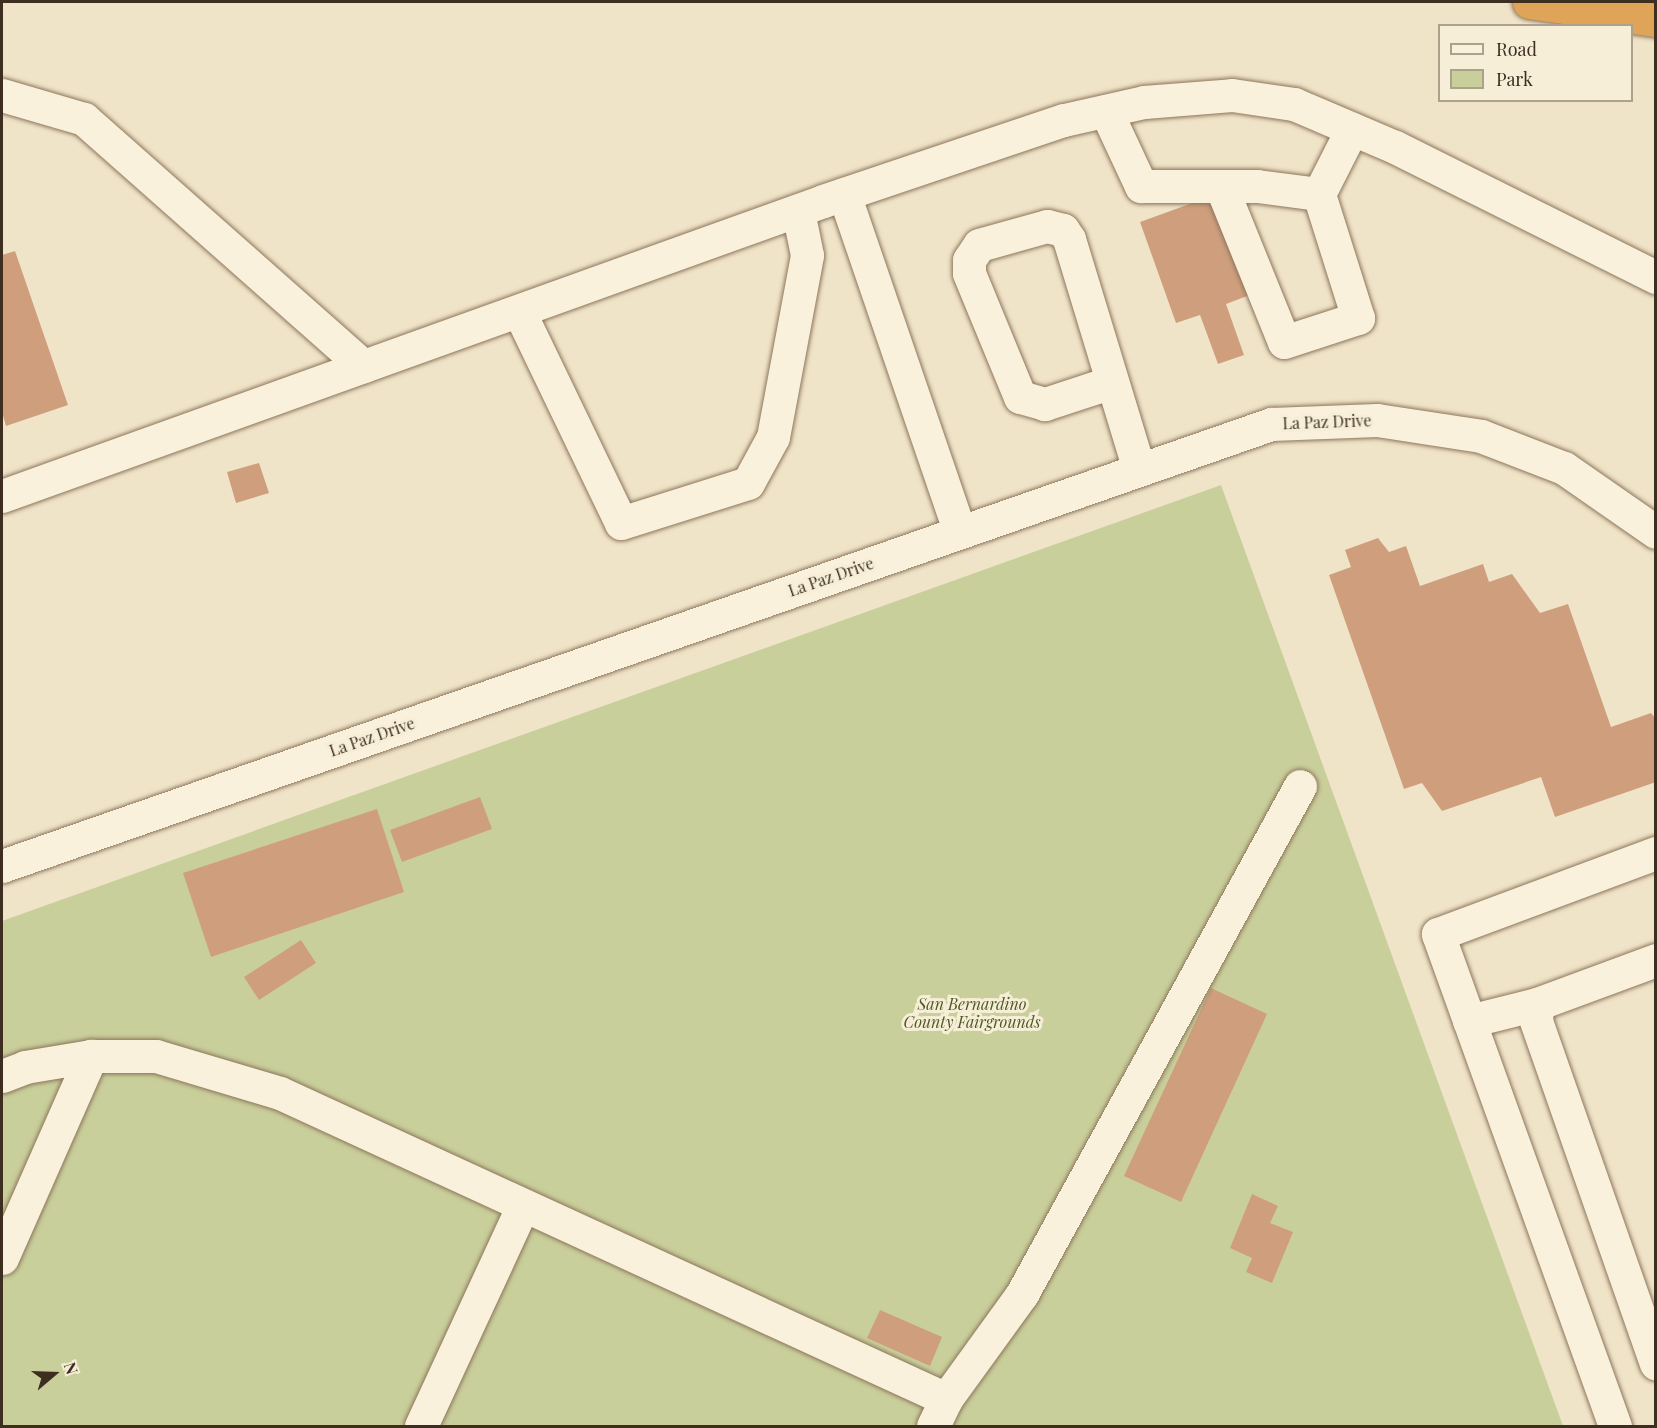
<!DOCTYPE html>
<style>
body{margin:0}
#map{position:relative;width:1657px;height:1428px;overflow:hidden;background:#f0e4c8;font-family:"Playfair Display",serif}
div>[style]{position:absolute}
.green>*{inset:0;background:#c9cf9b}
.building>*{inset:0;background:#cf9f7d}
.roads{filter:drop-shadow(0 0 2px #8d765c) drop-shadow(0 0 2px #8d765c)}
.minor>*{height:33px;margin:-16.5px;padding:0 16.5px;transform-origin:16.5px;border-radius:16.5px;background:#faf1dc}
.highway>*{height:33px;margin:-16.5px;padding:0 16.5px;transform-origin:16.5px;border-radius:16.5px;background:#e0a458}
span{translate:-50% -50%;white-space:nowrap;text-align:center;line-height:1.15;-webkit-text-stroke:6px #f7eed8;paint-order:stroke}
.street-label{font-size:16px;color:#3d2e20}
.park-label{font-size:16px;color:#4d5a26;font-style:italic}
.frame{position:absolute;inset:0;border:3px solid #3d2e20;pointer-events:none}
.legend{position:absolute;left:1438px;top:24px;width:195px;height:78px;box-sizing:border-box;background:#f7eed8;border:2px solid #ada18e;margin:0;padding:8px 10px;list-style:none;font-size:18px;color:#3d2e20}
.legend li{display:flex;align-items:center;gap:12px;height:30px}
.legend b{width:30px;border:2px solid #ada18e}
.north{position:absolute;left:24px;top:1344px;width:60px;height:60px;-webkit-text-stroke:4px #f7eed8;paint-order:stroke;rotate:71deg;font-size:16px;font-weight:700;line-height:24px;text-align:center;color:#3d2e20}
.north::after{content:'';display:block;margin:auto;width:21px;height:27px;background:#3d2e20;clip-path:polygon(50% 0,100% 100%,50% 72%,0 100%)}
</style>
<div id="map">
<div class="green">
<i style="clip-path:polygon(1221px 485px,1563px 1426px,2px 1426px,2px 921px)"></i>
</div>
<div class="building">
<i style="clip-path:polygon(1220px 193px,1255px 293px,1226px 304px,1244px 355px,1218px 364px,1200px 315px,1176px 323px,1140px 222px)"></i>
<i style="clip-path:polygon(15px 251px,68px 405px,6px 426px,2px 412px,2px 255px)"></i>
<i style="clip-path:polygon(259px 463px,269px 493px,236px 503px,227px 472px)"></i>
<i style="clip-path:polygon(1378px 538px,1389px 552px,1406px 546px,1420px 586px,1483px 564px,1489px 582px,1512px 574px,1540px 613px,1568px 604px,1611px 727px,1651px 713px,1656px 719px,1656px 782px,1555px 817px,1541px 777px,1442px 811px,1422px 783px,1404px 789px,1329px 575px,1351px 567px,1345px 550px)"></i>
<i style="clip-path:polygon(480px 797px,492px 829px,402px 862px,390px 830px)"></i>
<i style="clip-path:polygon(377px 809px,404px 892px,211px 957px,183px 873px)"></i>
<i style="clip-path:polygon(301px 940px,316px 963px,259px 1000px,244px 977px)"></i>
<i style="clip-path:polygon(1211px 988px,1267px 1014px,1181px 1202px,1124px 1176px)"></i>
<i style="clip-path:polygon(1252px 1194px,1278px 1206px,1270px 1223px,1293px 1232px,1272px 1283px,1246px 1272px,1252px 1258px,1230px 1248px)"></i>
<i style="clip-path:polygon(880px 1310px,942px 1337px,930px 1366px,867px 1338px)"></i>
</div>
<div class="roads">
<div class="minor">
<i style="left:2px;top:95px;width:85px;rotate:16.3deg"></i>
<i style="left:84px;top:119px;width:373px;rotate:41.5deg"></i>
<i style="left:1106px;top:111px;width:83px;rotate:65deg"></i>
<i style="left:1141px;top:186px;width:116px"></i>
<i style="left:1257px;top:186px;width:63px;rotate:7.4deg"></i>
<i style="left:1319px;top:194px;width:73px;rotate:-63.1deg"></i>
<i style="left:1221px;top:186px;width:168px;rotate:68deg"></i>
<i style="left:1284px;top:342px;width:78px;rotate:-18deg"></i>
<i style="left:1358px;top:318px;width:130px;rotate:-107.5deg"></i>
<i style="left:844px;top:194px;width:357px;rotate:71.1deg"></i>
<i style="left:519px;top:311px;width:235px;rotate:64.3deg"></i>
<i style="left:621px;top:523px;width:133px;rotate:-17.5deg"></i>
<i style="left:748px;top:483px;width:52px;rotate:-61.5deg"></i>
<i style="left:773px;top:437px;width:185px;rotate:-79.4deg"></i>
<i style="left:807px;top:255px;width:45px;rotate:-101.6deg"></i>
<i style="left:1112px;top:382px;width:71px;rotate:161.8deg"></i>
<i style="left:1045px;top:404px;width:26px;rotate:-164deg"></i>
<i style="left:1020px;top:397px;width:134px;rotate:-112.4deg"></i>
<i style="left:969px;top:273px;width:13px;rotate:-90deg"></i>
<i style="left:969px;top:260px;width:18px;rotate:-56deg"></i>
<i style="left:979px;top:245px;width:71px;rotate:-15.6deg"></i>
<i style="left:1047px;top:226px;width:16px;rotate:14deg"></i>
<i style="left:1063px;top:230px;width:11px;rotate:56deg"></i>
<i style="left:1069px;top:239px;width:241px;rotate:73.1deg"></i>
<i style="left:2px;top:496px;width:872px;rotate:-19.76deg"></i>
<i style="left:823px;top:201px;width:254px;rotate:-18.6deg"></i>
<i style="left:1064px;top:120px;width:82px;rotate:-12.7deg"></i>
<i style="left:1144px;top:102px;width:88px;rotate:-4.5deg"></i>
<i style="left:1232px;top:95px;width:63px;rotate:8.3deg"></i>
<i style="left:1294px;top:104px;width:110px;rotate:23.1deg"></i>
<i style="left:1395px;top:147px;width:292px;rotate:26.5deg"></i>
<i style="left:2px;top:866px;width:1344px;rotate:-19.2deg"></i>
<i style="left:1271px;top:424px;width:106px;rotate:-2.2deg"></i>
<i style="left:1377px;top:420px;width:105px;rotate:8.7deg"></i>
<i style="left:1481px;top:436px;width:89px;rotate:21.1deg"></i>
<i style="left:1564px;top:468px;width:112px;rotate:34.8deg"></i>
<i style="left:1656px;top:960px;width:127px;rotate:159.7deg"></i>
<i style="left:1537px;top:1004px;width:17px;rotate:93deg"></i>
<i style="left:1536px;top:1021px;width:363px;rotate:70.7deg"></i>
<i style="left:1469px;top:1021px;width:70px;rotate:-14deg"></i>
<i style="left:2px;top:1076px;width:25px;rotate:-21deg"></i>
<i style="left:25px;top:1067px;width:67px;rotate:-9.5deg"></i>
<i style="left:91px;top:1056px;width:65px"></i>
<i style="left:156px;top:1056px;width:129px;rotate:16.6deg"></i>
<i style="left:280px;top:1093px;width:733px;rotate:24.68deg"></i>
<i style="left:2px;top:1258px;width:221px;rotate:-66.2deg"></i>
<i style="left:421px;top:1426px;width:243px;rotate:-65.2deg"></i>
<i style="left:933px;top:1426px;width:30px;rotate:-64deg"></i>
<i style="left:946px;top:1399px;width:130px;rotate:-54.1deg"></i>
<i style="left:1022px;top:1294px;width:579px;rotate:-61.31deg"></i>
<i style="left:1615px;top:1426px;width:523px;rotate:-109.79deg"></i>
<i style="left:1438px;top:934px;width:233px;rotate:-20.4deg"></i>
</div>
<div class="highway">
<i style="left:1529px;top:2px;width:128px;rotate:8.1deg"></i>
</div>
</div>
<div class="street-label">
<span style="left:1327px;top:422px;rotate:-2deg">La Paz Drive</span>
<span style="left:831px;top:577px;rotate:-19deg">La Paz Drive</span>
<span style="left:372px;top:737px;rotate:-19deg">La Paz Drive</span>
</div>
<div class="park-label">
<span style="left:972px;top:1013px">San Bernardino<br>County Fairgrounds</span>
</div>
<div class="frame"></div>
<ul class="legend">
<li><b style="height:8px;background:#faf1dc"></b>Road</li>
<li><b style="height:16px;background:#c9cf9b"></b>Park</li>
</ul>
<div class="north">N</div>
</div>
